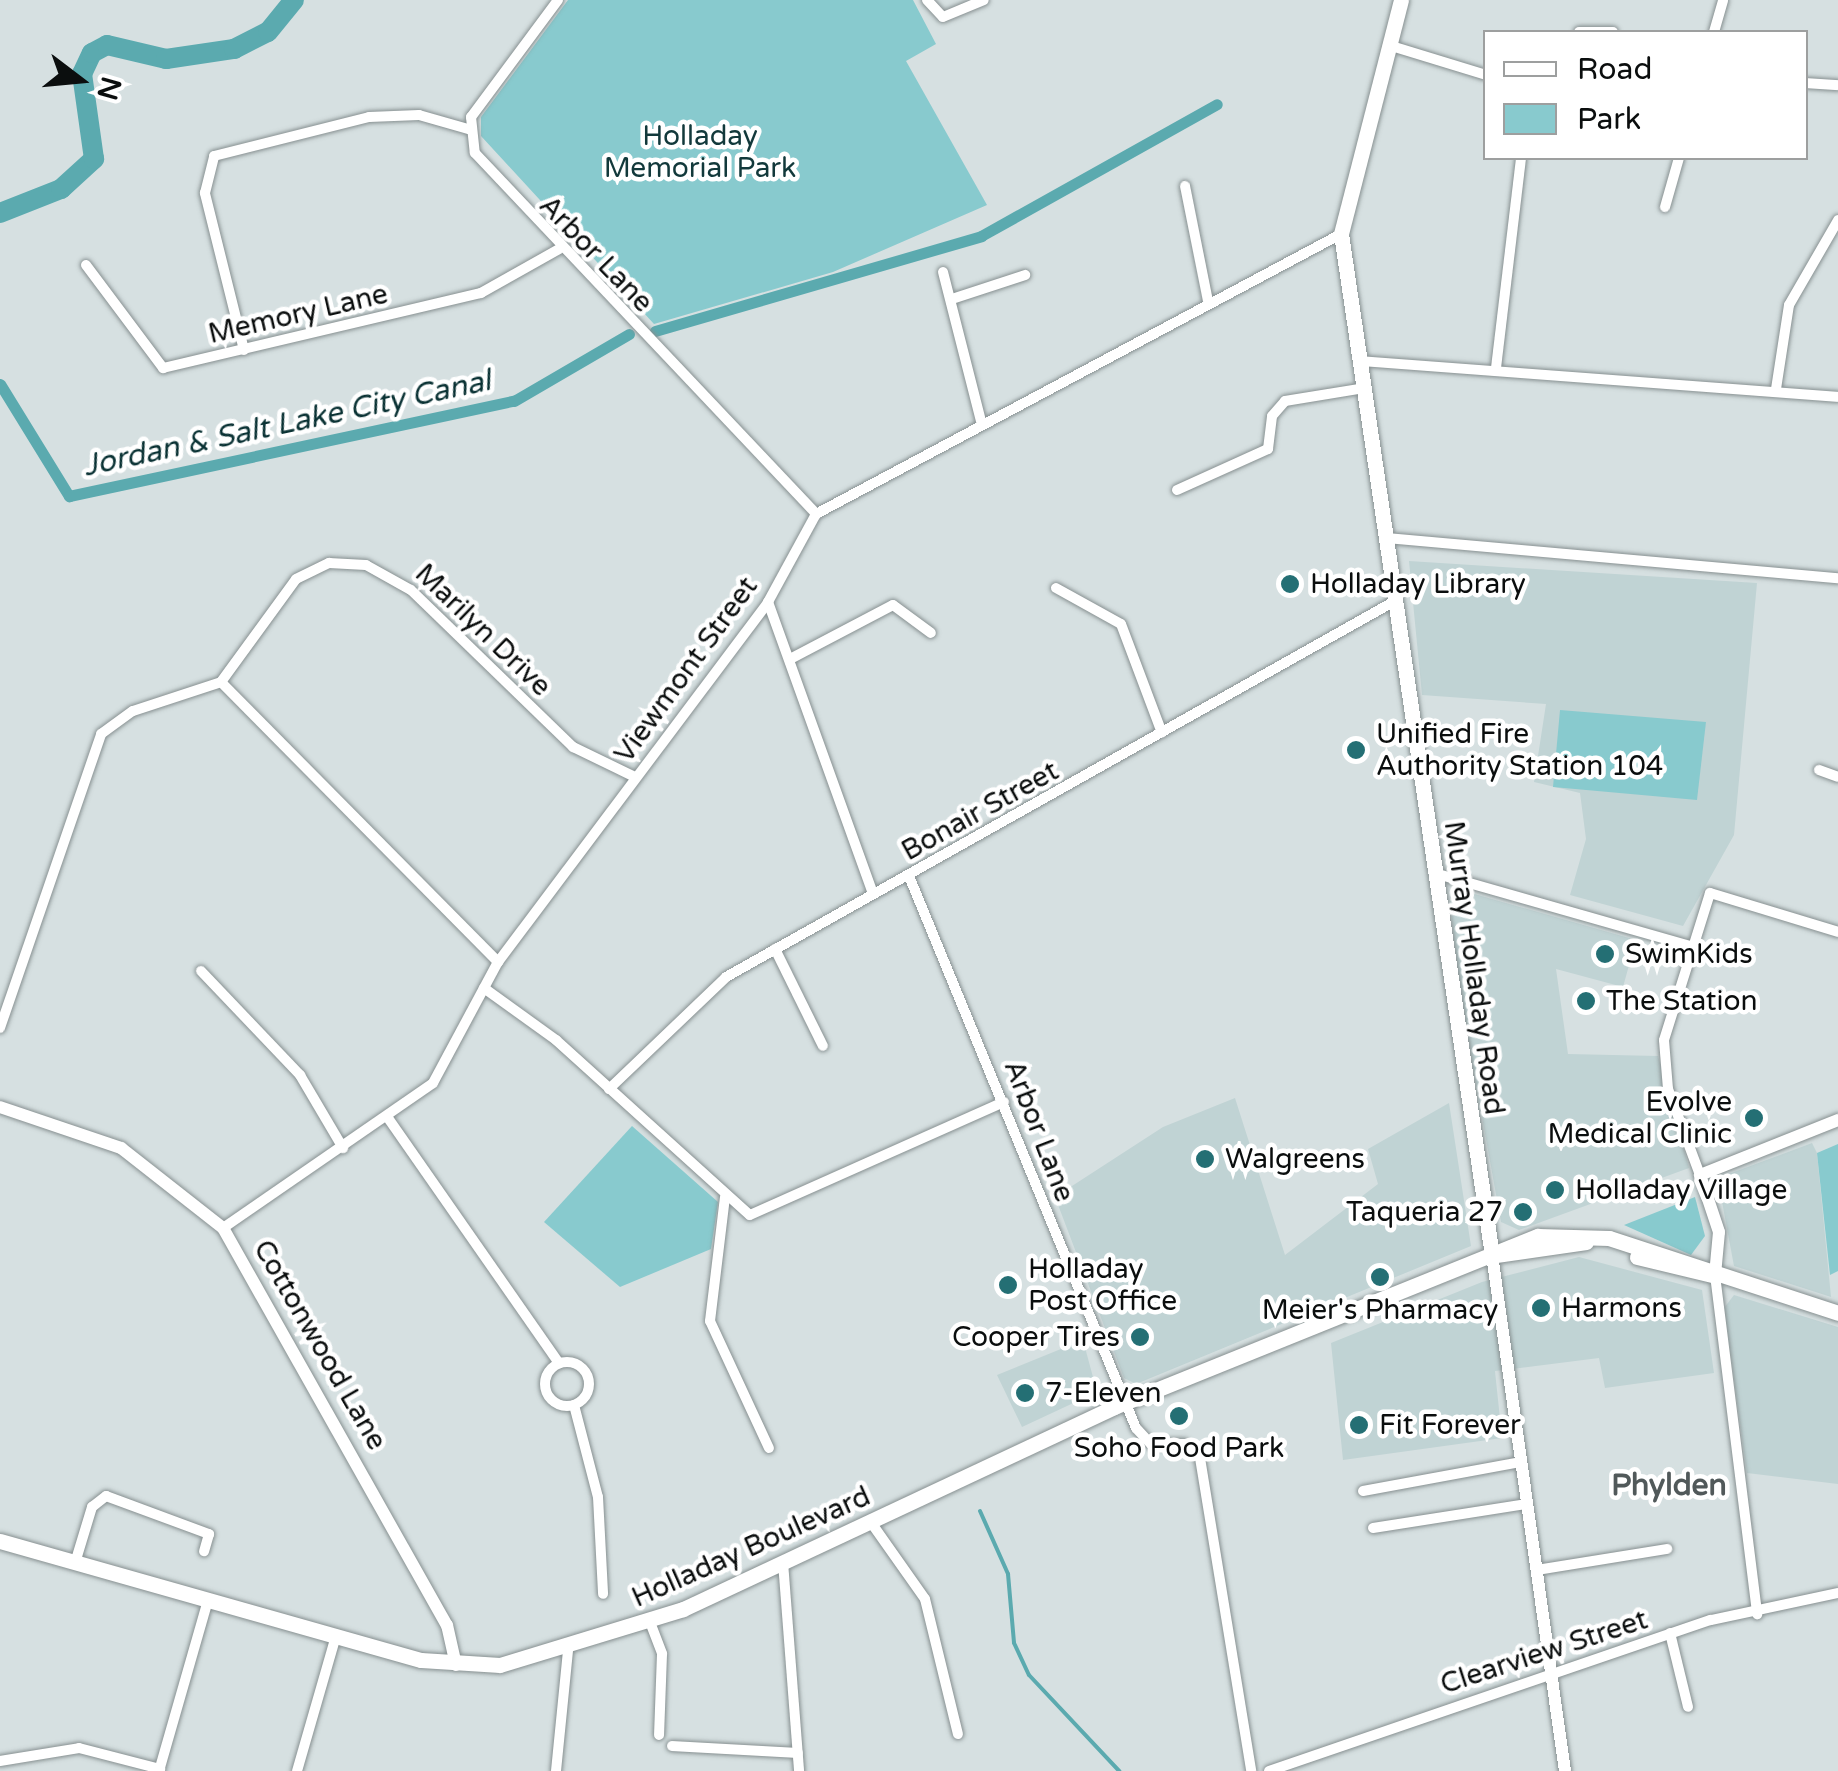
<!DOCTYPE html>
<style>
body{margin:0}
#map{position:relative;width:1838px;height:1771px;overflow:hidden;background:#d6e0e1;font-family:"Varela Round",sans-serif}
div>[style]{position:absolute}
.built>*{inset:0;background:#c0d3d4}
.green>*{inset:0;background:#88cace}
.stream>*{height:4px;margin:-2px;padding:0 2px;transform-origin:2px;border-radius:2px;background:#5baaaf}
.canal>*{height:11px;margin:-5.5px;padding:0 5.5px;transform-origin:5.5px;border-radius:5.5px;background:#5baaaf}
.river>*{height:20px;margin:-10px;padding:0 10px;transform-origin:10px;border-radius:10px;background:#5baaaf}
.roads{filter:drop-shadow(0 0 2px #879091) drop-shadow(0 0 2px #879091)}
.minor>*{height:10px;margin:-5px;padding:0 5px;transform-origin:5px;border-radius:5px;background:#fff}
.minor>.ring{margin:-5px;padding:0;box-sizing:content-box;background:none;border:10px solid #fff;border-radius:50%}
.tertiary>*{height:12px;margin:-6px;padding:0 6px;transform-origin:6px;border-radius:6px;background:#fff}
.secondary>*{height:15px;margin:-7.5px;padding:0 7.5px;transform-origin:7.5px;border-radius:7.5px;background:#fff}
.dots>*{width:28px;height:28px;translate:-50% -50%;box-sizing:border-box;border:5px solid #fff;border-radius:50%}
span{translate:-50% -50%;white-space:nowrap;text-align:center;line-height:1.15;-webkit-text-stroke:9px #fff;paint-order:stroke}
.park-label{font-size:28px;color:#12393b}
.street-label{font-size:28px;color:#0b0e0e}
.poi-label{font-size:28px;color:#0b0e0e}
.left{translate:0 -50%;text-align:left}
.right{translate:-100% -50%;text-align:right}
.water-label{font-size:30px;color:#0a3234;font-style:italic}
.neighbourhood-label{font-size:30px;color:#51595a;font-weight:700}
.legend{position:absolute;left:1483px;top:30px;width:325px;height:130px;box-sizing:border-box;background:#fff;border:2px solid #9d9f9f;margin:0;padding:12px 18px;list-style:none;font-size:30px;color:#0b0e0e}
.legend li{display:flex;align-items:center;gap:20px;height:50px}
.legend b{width:50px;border:2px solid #9d9f9f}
.north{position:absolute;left:30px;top:30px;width:100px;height:100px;-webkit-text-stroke:8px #fff;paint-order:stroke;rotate:106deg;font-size:28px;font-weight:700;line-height:40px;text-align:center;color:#0b0e0e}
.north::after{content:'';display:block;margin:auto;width:35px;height:45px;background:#0b0e0e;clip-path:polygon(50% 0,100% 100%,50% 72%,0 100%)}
</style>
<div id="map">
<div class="built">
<i style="clip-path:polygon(1409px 561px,1757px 583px,1734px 835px,1683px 926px,1570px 895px,1586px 839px,1580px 793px,1534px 782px,1546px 704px,1422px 695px)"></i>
<i style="clip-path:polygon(1464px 891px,1636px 940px,1623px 987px,1556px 969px,1568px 1054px,1658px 1056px,1689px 1168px,1519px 1230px,1501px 1222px,1460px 995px,1450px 901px)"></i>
<i style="clip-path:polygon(1235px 1098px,1285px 1255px,1378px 1184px,1368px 1149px,1449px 1103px,1471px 1246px,1136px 1384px,1124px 1378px,1055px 1197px,1163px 1127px)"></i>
<i style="clip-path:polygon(1812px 1143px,1817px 1153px,1831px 1297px,1734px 1266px,1720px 1191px,1726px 1175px)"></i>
<i style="clip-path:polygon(1579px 1257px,1702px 1290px,1714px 1373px,1605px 1388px,1599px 1358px,1495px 1371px,1502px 1438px,1343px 1460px,1331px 1343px,1482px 1282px)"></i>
<i style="clip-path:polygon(1734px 1295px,1838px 1327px,1838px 1484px,1747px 1473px,1724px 1308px)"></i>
<i style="clip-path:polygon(1083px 1340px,1097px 1392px,1022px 1427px,997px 1375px)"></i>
</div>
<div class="green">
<i style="clip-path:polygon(568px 0,913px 0,936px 44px,906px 61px,987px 205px,833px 272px,654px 324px,481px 136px,481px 117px)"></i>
<i style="clip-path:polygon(1560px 710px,1706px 722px,1697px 800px,1553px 787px)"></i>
<i style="clip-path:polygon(632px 1126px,718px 1202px,711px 1249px,620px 1287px,544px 1222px)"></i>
<i style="clip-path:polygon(1838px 1144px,1838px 1271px,1830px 1275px,1817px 1153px)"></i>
<i style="clip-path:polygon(1695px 1197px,1705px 1236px,1691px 1255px,1624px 1225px)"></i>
</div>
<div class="stream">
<i style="left:980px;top:1511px;width:69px;rotate:66deg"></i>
<i style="left:1008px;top:1574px;width:69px;rotate:85deg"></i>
<i style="left:1014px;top:1643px;width:35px;rotate:65deg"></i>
<i style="left:1029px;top:1675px;width:132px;rotate:46.8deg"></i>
</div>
<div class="canal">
<i style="left:655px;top:331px;width:340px;rotate:-16.2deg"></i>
<i style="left:981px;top:236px;width:270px;rotate:-29.2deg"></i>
<i style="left:0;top:384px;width:132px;rotate:58.4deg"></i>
<i style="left:69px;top:496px;width:455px;rotate:-12.1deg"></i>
<i style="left:514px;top:401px;width:133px;rotate:-30.2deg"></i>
</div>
<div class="river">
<i style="left:0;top:213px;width:66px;rotate:-21.5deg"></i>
<i style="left:61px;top:189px;width:45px;rotate:-42.3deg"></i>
<i style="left:94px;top:159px;width:86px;rotate:-98deg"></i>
<i style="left:82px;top:74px;width:23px;rotate:-65deg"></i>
<i style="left:92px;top:53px;width:17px;rotate:-28deg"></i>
<i style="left:107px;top:45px;width:61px;rotate:13.3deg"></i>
<i style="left:166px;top:59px;width:69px;rotate:-8.4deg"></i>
<i style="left:234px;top:49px;width:38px;rotate:-27deg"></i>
<i style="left:268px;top:32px;width:41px;rotate:-50.9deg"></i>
</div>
<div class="roads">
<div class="minor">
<i style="left:558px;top:0;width:146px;rotate:126.6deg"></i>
<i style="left:471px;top:117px;width:36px;rotate:84deg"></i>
<i style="left:475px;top:153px;width:497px;rotate:46.6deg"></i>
<i style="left:927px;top:0;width:23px;rotate:47deg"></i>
<i style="left:943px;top:17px;width:44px;rotate:-22.5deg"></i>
<i style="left:1579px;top:32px;width:34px"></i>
<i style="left:1714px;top:32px;width:33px;rotate:-74deg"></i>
<i style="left:1388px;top:45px;width:102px;rotate:17deg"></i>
<i style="left:1806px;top:83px;width:32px;rotate:4deg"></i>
<i style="left:1185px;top:186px;width:117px;rotate:78.7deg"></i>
<i style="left:1665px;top:207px;width:51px;rotate:-74.1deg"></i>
<i style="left:86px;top:265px;width:129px;rotate:53.2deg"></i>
<i style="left:163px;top:368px;width:327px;rotate:-13.3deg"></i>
<i style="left:481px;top:293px;width:90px;rotate:-29.4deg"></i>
<i style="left:943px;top:272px;width:154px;rotate:75.7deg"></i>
<i style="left:955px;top:298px;width:74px;rotate:-18.2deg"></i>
<i style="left:244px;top:350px;width:162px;rotate:-104deg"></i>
<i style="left:205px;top:193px;width:38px;rotate:-76deg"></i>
<i style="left:214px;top:156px;width:160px;rotate:-14.1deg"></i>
<i style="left:369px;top:117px;width:50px;rotate:-2.3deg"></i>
<i style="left:419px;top:115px;width:51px;rotate:15.9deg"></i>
<i style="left:1360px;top:361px;width:479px;rotate:4.3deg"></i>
<i style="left:1496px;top:368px;width:211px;rotate:-83.2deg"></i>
<i style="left:1776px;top:389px;width:85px;rotate:-81.2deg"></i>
<i style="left:1789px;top:305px;width:98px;rotate:-60deg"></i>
<i style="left:1177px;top:490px;width:100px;rotate:-24.3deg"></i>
<i style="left:1268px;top:449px;width:33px;rotate:-83deg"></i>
<i style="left:1272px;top:416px;width:20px;rotate:-49deg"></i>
<i style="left:1285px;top:401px;width:80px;rotate:-9.3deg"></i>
<i style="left:1386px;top:538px;width:454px;rotate:5.1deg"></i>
<i style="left:1056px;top:588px;width:74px;rotate:29deg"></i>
<i style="left:1121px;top:624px;width:116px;rotate:69.4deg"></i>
<i style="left:768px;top:602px;width:309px;rotate:70.2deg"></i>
<i style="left:792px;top:658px;width:114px;rotate:-27.7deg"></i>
<i style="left:893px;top:605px;width:47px;rotate:36.4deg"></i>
<i style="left:221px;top:682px;width:127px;rotate:-53.9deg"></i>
<i style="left:296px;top:579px;width:37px;rotate:-26deg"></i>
<i style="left:329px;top:563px;width:37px;rotate:3deg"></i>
<i style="left:366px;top:565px;width:51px;rotate:29.1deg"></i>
<i style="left:411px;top:590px;width:226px;rotate:44.1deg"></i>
<i style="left:573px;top:747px;width:69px;rotate:25.8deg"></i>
<i style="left:221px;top:682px;width:394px;rotate:45.3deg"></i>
<i style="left:1819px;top:770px;width:20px;rotate:20deg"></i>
<i style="left:1434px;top:873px;width:267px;rotate:15.9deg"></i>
<i style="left:909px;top:876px;width:597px;rotate:67.65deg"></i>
<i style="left:1136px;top:1428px;width:22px;rotate:47deg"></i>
<i style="left:1151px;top:1444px;width:33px"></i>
<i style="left:1184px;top:1444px;width:21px;rotate:41deg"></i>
<i style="left:1200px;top:1458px;width:317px;rotate:80.7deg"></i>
<i style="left:775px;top:949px;width:108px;rotate:63.7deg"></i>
<i style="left:201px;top:971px;width:144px;rotate:46.4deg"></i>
<i style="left:300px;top:1075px;width:85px;rotate:59.5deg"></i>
<i style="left:484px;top:988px;width:89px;rotate:35.8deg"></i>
<i style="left:556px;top:1040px;width:261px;rotate:42.1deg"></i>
<i style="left:750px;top:1215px;width:278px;rotate:-24deg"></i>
<i style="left:0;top:1028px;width:311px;rotate:-71deg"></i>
<i style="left:101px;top:734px;width:39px;rotate:-36deg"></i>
<i style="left:133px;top:711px;width:93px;rotate:-18.2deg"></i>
<i style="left:609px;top:1089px;width:162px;rotate:-43.7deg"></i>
<i style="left:726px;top:977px;width:767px;rotate:-29.34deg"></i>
<i style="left:388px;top:1118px;width:299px;rotate:55.1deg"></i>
<i style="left:1700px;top:1175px;width:92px;rotate:-110.4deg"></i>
<i style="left:1668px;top:1089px;width:49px;rotate:-94.7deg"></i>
<i style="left:1664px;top:1040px;width:154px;rotate:-72.6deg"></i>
<i style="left:1710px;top:893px;width:134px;rotate:16.9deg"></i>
<i style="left:725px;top:1197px;width:125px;rotate:96.9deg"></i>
<i style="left:710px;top:1321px;width:140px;rotate:65.1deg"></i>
<i style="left:223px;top:1228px;width:255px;rotate:-34.6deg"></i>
<i style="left:433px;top:1083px;width:137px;rotate:-61.8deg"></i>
<i style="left:498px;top:962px;width:450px;rotate:-53.1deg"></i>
<i style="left:768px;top:602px;width:100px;rotate:-61.4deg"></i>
<i style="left:816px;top:514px;width:595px;rotate:-28.07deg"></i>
<i style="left:1715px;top:1275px;width:342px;rotate:82.9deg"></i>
<i class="ring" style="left:545px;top:1362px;width:34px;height:34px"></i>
<i style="left:574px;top:1405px;width:95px;rotate:75.4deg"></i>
<i style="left:598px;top:1497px;width:97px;rotate:87deg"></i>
<i style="left:1363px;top:1491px;width:161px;rotate:-10.4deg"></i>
<i style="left:870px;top:1521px;width:95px;rotate:54.8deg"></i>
<i style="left:925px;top:1599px;width:139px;rotate:76.3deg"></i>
<i style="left:1373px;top:1528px;width:156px;rotate:-8.9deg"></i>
<i style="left:783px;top:1562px;width:210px;rotate:85.6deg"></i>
<i style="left:75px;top:1563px;width:59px;rotate:-73.1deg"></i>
<i style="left:92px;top:1507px;width:18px;rotate:-38deg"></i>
<i style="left:106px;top:1496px;width:110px;rotate:20.3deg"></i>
<i style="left:209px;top:1534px;width:18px;rotate:106deg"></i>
<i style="left:1537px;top:1570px;width:132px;rotate:-9.2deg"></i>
<i style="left:650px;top:1622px;width:34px;rotate:69deg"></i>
<i style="left:662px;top:1654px;width:81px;rotate:92.1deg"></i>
<i style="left:1670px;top:1633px;width:76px;rotate:76.3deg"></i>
<i style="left:672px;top:1746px;width:126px;rotate:3.2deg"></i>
<i style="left:0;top:1761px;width:80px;rotate:-9.3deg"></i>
<i style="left:79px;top:1748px;width:84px;rotate:14.5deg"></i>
<i style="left:159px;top:1771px;width:178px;rotate:-74deg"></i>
<i style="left:297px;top:1771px;width:141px;rotate:-73.9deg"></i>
<i style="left:556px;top:1771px;width:122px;rotate:-84.3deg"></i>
<i style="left:1269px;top:1771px;width:467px;rotate:-18.9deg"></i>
<i style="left:1711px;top:1620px;width:130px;rotate:-12deg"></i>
</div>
<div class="tertiary">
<i style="left:0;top:1107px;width:128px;rotate:18.7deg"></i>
<i style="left:121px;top:1148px;width:130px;rotate:38.1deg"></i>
<i style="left:223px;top:1228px;width:456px;rotate:60.6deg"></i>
<i style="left:447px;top:1625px;width:41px;rotate:77.3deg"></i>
<i style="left:1492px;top:1255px;width:521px;rotate:81.95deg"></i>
<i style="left:1715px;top:1275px;width:43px;rotate:-84.7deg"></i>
<i style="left:1719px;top:1232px;width:60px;rotate:-108.4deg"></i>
<i style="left:1700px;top:1175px;width:149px;rotate:-21.7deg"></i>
</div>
<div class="secondary">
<i style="left:1401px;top:0;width:242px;rotate:104.4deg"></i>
<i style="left:1341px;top:234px;width:1032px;rotate:81.59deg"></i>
<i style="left:1496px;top:1255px;width:91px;rotate:-8.2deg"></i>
<i style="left:1637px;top:1257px;width:77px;rotate:13.5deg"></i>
<i style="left:0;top:1541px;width:437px;rotate:15.8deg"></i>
<i style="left:421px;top:1660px;width:79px;rotate:3.6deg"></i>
<i style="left:500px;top:1665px;width:191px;rotate:-17deg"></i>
<i style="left:683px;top:1609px;width:476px;rotate:-25.1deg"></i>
<i style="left:1114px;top:1407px;width:457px;rotate:-22deg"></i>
<i style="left:1538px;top:1236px;width:71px;rotate:1.6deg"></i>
<i style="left:1609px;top:1238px;width:241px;rotate:18.1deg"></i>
</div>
</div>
<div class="dots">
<i style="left:1290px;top:584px;background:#246f74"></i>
<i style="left:1356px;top:750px;background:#246f74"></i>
<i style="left:1605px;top:954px;background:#246f74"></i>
<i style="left:1586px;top:1001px;background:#246f74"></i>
<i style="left:1754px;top:1118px;background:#246f74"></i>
<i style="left:1205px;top:1159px;background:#246f74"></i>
<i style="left:1555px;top:1190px;background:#246f74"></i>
<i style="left:1523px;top:1212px;background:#246f74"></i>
<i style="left:1380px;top:1277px;background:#246f74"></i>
<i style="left:1008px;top:1285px;background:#246f74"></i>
<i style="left:1541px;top:1308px;background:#246f74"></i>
<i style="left:1140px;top:1337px;background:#246f74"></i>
<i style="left:1025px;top:1393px;background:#246f74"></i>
<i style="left:1179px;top:1416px;background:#246f74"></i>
<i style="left:1359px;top:1425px;background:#246f74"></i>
</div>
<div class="park-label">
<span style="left:700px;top:152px">Holladay<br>Memorial Park</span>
</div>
<div class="street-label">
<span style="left:596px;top:254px;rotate:46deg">Arbor Lane</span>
<span style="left:298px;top:314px;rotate:-13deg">Memory Lane</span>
<span style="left:483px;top:630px;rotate:44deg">Marilyn Drive</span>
<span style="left:686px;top:670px;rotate:-54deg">Viewmont Street</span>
<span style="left:980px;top:811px;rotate:-29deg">Bonair Street</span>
<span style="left:1474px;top:968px;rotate:82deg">Murray Holladay Road</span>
<span style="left:1039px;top:1131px;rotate:69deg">Arbor Lane</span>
<span style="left:320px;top:1345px;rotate:60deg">Cottonwood Lane</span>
<span style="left:751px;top:1547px;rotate:-24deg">Holladay Boulevard</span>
<span style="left:1544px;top:1652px;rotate:-18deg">Clearview Street</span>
</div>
<div class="poi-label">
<span class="left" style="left:1310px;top:584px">Holladay Library</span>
<span class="left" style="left:1376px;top:750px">Unified Fire<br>Authority Station 104</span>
<span class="left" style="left:1625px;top:954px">SwimKids</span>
<span class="left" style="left:1606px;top:1001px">The Station</span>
<span class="right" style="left:1732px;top:1118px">Evolve<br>Medical Clinic</span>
<span class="left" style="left:1225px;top:1159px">Walgreens</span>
<span class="left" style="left:1575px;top:1190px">Holladay Village</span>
<span class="right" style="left:1503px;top:1212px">Taqueria 27</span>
<span class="left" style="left:1028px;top:1285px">Holladay<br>Post Office</span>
<span class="left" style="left:1561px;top:1308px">Harmons</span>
<span style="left:1380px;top:1310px">Meier's Pharmacy</span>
<span class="right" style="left:1120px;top:1337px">Cooper Tires</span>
<span class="left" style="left:1045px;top:1393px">7-Eleven</span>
<span class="left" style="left:1379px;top:1425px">Fit Forever</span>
<span style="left:1179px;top:1448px">Soho Food Park</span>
</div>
<div class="water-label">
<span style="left:287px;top:424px;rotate:-12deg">Jordan &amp; Salt Lake City Canal</span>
</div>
<div class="neighbourhood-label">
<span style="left:1669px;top:1486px">Phylden</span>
</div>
<ul class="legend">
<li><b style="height:12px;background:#fff"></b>Road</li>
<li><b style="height:28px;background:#88cace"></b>Park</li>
</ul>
<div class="north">N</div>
</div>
